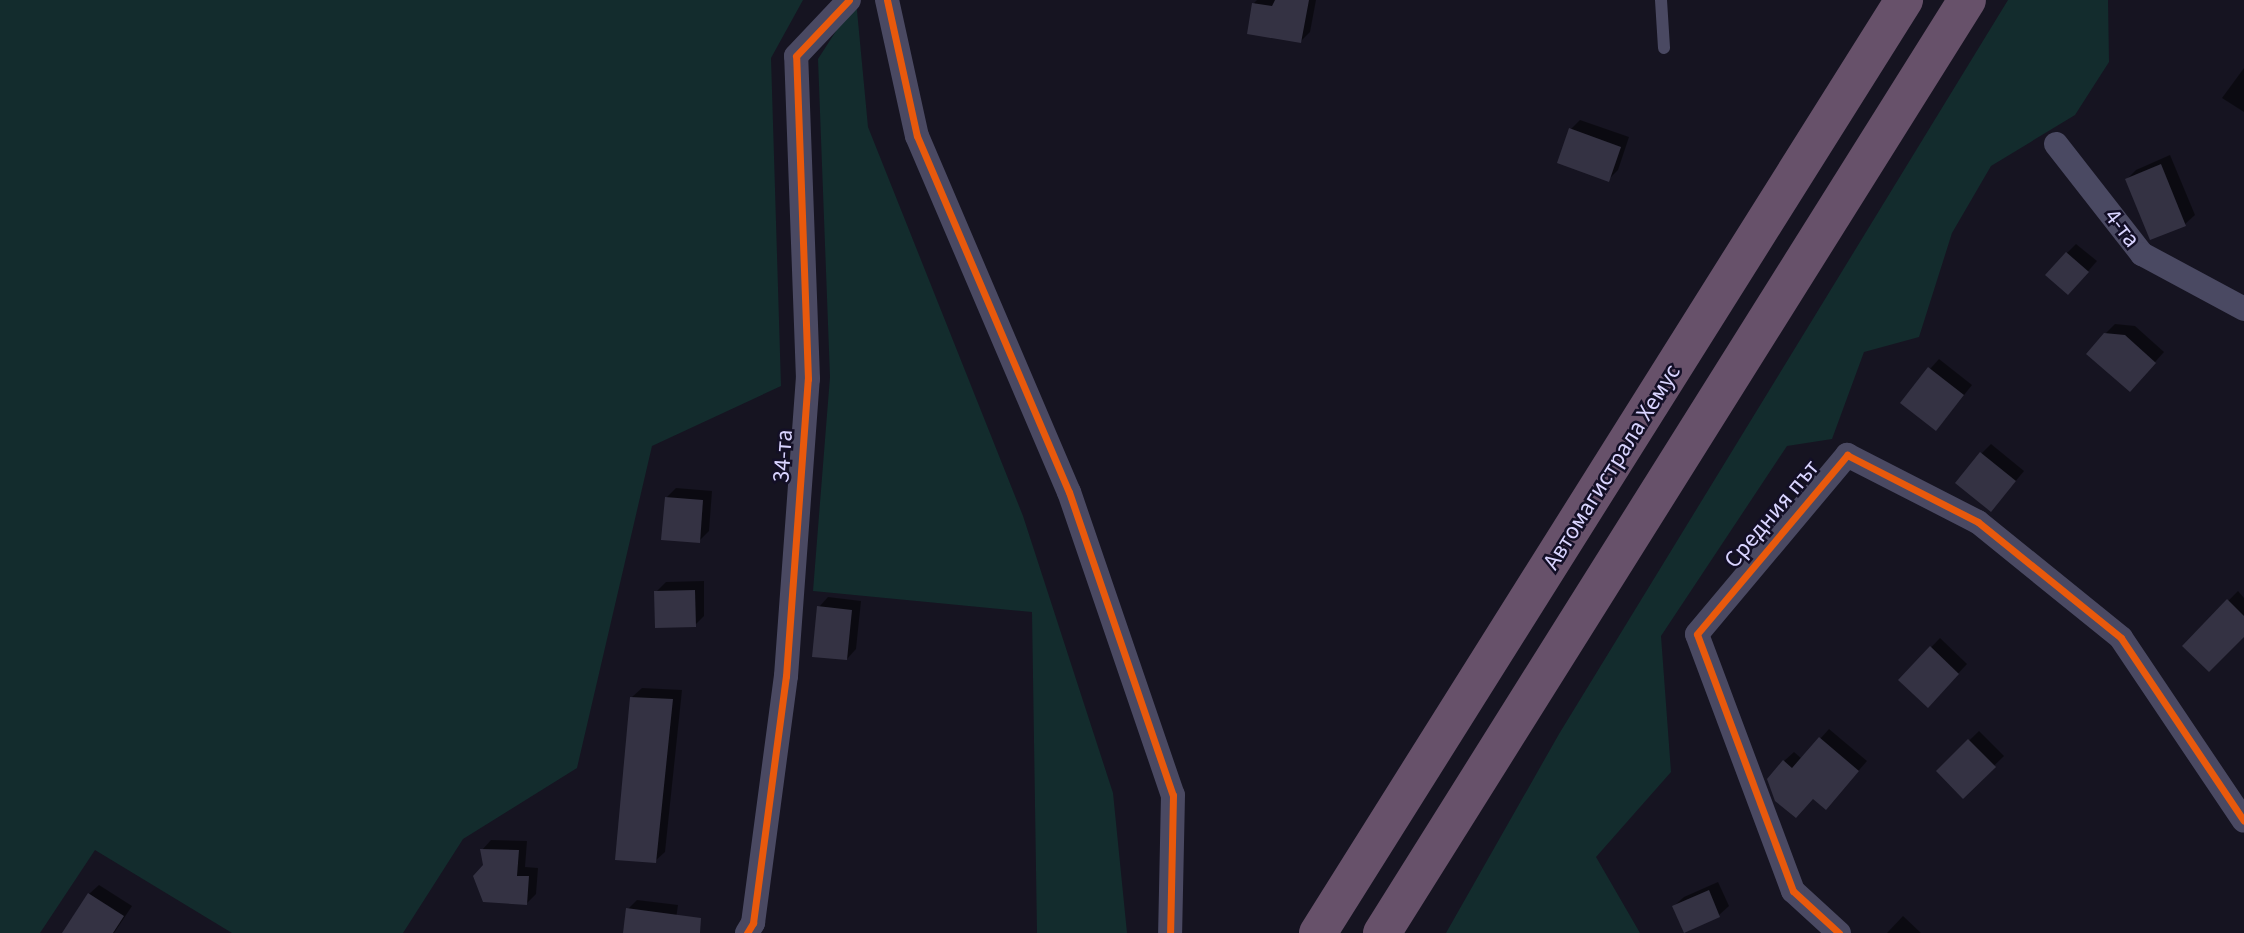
<!DOCTYPE html>
<meta charset="utf-8">
<style>
body{margin:0}
#map{position:relative;width:2244px;height:933px;overflow:hidden;background:#161421;font-family:"Source Sans 3",sans-serif}
div>[style]{position:absolute}
.green>*{inset:0;background:#132c2d}
.shadow>*{inset:0;background:#0007}
.building>*{inset:0;background:#343243}
.lane>*{height:12px;margin:-6px;padding:0 6px;transform-origin:6px;border-radius:6px;background:#4a4962}
.street>*{height:24px;margin:-12px;padding:0 12px;transform-origin:12px;border-radius:12px;background:#4a4962}
.highway>*{height:38px;margin:-19px;padding:0 19px;transform-origin:19px;border-radius:19px;background:#67516a}
.cycleway>*{height:7px;margin:-3.5px;padding:0 3.5px;transform-origin:3.5px;border-radius:3.5px;background:#e8590c}
span{translate:-50% -50%;white-space:nowrap;text-align:center;line-height:1.15;-webkit-text-stroke:5px #130f26;paint-order:stroke}
.street-label{font-size:24px;color:#d9d4ff}
</style>
<div id="map">
<div class="green">
<i style="clip-path:polygon(0 0,803px 0,771px 58px,781px 386px,652px 446px,577px 768px,463px 839px,403px 933px,232px 933px,95px 850px,40px 933px,0 933px)"></i>
<i style="clip-path:polygon(856px 0,868px 127px,1023px 516px,1113px 793px,1127px 933px,1037px 933px,1032px 612px,813px 591px,830px 377px,818px 59px)"></i>
<i style="clip-path:polygon(2008px 0,2108px 0,2109px 62px,2075px 115px,1991px 166px,1952px 233px,1919px 337px,1864px 352px,1832px 439px,1787px 446px,1661px 636px,1671px 772px,1596px 857px,1640px 933px,1446px 933px,1559px 734px)"></i>
</div>
<div class="shadow">
<i style="clip-path:polygon(1257px 0,1316px 0,1310px 32px,1300px 42px,1254px 3px)"></i>
<i style="clip-path:polygon(2244px 68px,2244px 112px,2222px 98px)"></i>
<i style="clip-path:polygon(1580px 120px,1629px 137px,1618px 170px,1608px 180px,1571px 129px)"></i>
<i style="clip-path:polygon(2170px 155px,2195px 215px,2185px 224px,2127px 179px,2136px 170px)"></i>
<i style="clip-path:polygon(2076px 244px,2097px 261px,2077px 284px,2067px 253px)"></i>
<i style="clip-path:polygon(2115px 324px,2135px 326px,2164px 352px,2139px 380px,2105px 334px)"></i>
<i style="clip-path:polygon(1939px 359px,1972px 385px,1945px 419px,1930px 369px)"></i>
<i style="clip-path:polygon(1991px 444px,2024px 471px,2000px 500px,1981px 454px)"></i>
<i style="clip-path:polygon(676px 488px,712px 491px,709px 531px,699px 541px,666px 498px)"></i>
<i style="clip-path:polygon(704px 581px,704px 616px,695px 625px,656px 592px,666px 582px)"></i>
<i style="clip-path:polygon(2238px 591px,2244px 598px,2244px 635px,2184px 646px)"></i>
<i style="clip-path:polygon(828px 597px,861px 601px,856px 649px,847px 659px,819px 607px)"></i>
<i style="clip-path:polygon(1940px 638px,1967px 664px,1937px 696px,1900px 680px)"></i>
<i style="clip-path:polygon(642px 688px,682px 690px,665px 852px,655px 861px,632px 697px)"></i>
<i style="clip-path:polygon(1829px 729px,1867px 761px,1826px 808px,1784px 761px,1794px 752px,1802px 759px)"></i>
<i style="clip-path:polygon(1979px 731px,2004px 756px,1963px 796px,1938px 771px)"></i>
<i style="clip-path:polygon(491px 840px,527px 841px,525px 867px,538px 868px,536px 894px,527px 903px,485px 866px,482px 850px)"></i>
<i style="clip-path:polygon(1718px 882px,1729px 906px,1719px 915px,1674px 906px,1684px 897px)"></i>
<i style="clip-path:polygon(99px 885px,132px 906px,114px 933px,72px 933px,89px 894px)"></i>
<i style="clip-path:polygon(637px 900px,678px 905px,674px 933px,625px 933px,628px 909px)"></i>
<i style="clip-path:polygon(1903px 916px,1921px 933px,1887px 933px)"></i>
</div>
<div class="building">
<i style="clip-path:polygon(1275px 0,1309px 0,1301px 43px,1247px 34px,1252px 3px,1272px 6px)"></i>
<i style="clip-path:polygon(1569px 128px,1621px 147px,1609px 182px,1557px 163px)"></i>
<i style="clip-path:polygon(2161px 164px,2186px 226px,2150px 240px,2125px 179px)"></i>
<i style="clip-path:polygon(2066px 252px,2089px 272px,2068px 295px,2045px 275px)"></i>
<i style="clip-path:polygon(2104px 333px,2125px 335px,2156px 363px,2130px 392px,2086px 354px)"></i>
<i style="clip-path:polygon(1928px 367px,1964px 395px,1936px 431px,1900px 403px)"></i>
<i style="clip-path:polygon(1980px 452px,2016px 481px,1991px 512px,1955px 483px)"></i>
<i style="clip-path:polygon(665px 497px,703px 500px,700px 543px,661px 540px)"></i>
<i style="clip-path:polygon(695px 590px,696px 627px,655px 628px,654px 591px)"></i>
<i style="clip-path:polygon(2227px 599px,2244px 616px,2244px 637px,2209px 672px,2182px 646px)"></i>
<i style="clip-path:polygon(817px 606px,852px 610px,847px 660px,812px 657px)"></i>
<i style="clip-path:polygon(1930px 646px,1959px 674px,1928px 708px,1898px 680px)"></i>
<i style="clip-path:polygon(630px 697px,673px 699px,656px 863px,615px 860px)"></i>
<i style="clip-path:polygon(1819px 737px,1859px 771px,1826px 810px,1813px 799px,1796px 818px,1775px 801px,1767px 779px,1783px 760px,1792px 768px)"></i>
<i style="clip-path:polygon(1968px 739px,1996px 767px,1963px 799px,1936px 771px)"></i>
<i style="clip-path:polygon(480px 849px,519px 850px,517px 876px,529px 876px,527px 905px,483px 902px,473px 876px,483px 865px)"></i>
<i style="clip-path:polygon(1709px 890px,1720px 917px,1684px 933px,1672px 906px)"></i>
<i style="clip-path:polygon(88px 893px,124px 916px,113px 933px,62px 933px)"></i>
<i style="clip-path:polygon(626px 908px,701px 918px,700px 933px,623px 933px)"></i>
</div>
<div class="lane">
<i style="left:1661px;top:0;width:48px;rotate:86.4deg"></i>
</div>
<div class="street">
<i style="left:887px;top:0;width:139px;rotate:77.6deg"></i>
<i style="left:917px;top:136px;width:387px;rotate:66.9deg"></i>
<i style="left:1069px;top:492px;width:320px;rotate:71.1deg"></i>
<i style="left:1173px;top:795px;width:138px;rotate:91.2deg"></i>
<i style="left:2056px;top:144px;width:140px;rotate:52deg"></i>
<i style="left:2142px;top:254px;width:116px;rotate:28.3deg"></i>
<i style="left:747px;top:933px;width:12px;rotate:-59deg"></i>
<i style="left:753px;top:923px;width:249px;rotate:-82.4deg"></i>
<i style="left:786px;top:676px;width:298px;rotate:-85.8deg"></i>
<i style="left:808px;top:379px;width:323px;rotate:-92.1deg"></i>
<i style="left:796px;top:56px;width:77px;rotate:-46.6deg"></i>
<i style="left:1839px;top:933px;width:62px;rotate:-137.6deg"></i>
<i style="left:1793px;top:891px;width:274px;rotate:-110.5deg"></i>
<i style="left:1697px;top:634px;width:234px;rotate:-50deg"></i>
<i style="left:1847px;top:455px;width:147px;rotate:27.1deg"></i>
<i style="left:1978px;top:522px;width:184px;rotate:39deg"></i>
<i style="left:2121px;top:638px;width:220px;rotate:56.1deg"></i>
</div>
<div class="highway">
<i style="left:1318px;top:933px;width:1102px;rotate:-57.87deg"></i>
<i style="left:1382px;top:933px;width:1101px;rotate:-57.91deg"></i>
</div>
<div class="cycleway">
<i style="left:887px;top:0;width:139px;rotate:77.6deg"></i>
<i style="left:917px;top:136px;width:387px;rotate:66.9deg"></i>
<i style="left:1069px;top:492px;width:320px;rotate:71.1deg"></i>
<i style="left:1173px;top:795px;width:138px;rotate:91.2deg"></i>
<i style="left:747px;top:933px;width:12px;rotate:-59deg"></i>
<i style="left:753px;top:923px;width:249px;rotate:-82.4deg"></i>
<i style="left:786px;top:676px;width:298px;rotate:-85.8deg"></i>
<i style="left:808px;top:379px;width:323px;rotate:-92.1deg"></i>
<i style="left:796px;top:56px;width:77px;rotate:-46.6deg"></i>
<i style="left:1839px;top:933px;width:62px;rotate:-137.6deg"></i>
<i style="left:1793px;top:891px;width:274px;rotate:-110.5deg"></i>
<i style="left:1697px;top:634px;width:234px;rotate:-50deg"></i>
<i style="left:1847px;top:455px;width:147px;rotate:27.1deg"></i>
<i style="left:1978px;top:522px;width:184px;rotate:39deg"></i>
<i style="left:2121px;top:638px;width:220px;rotate:56.1deg"></i>
</div>
<div class="street-label">
<span style="left:2122px;top:228px;rotate:52deg">4-та</span>
<span style="left:783px;top:456px;rotate:-86deg">34-та</span>
<span style="left:1612px;top:467px;rotate:-58deg">Автомагистрала Хемус</span>
<span style="left:1772px;top:514px;rotate:-50deg">Средния път</span>
</div>
</div>
